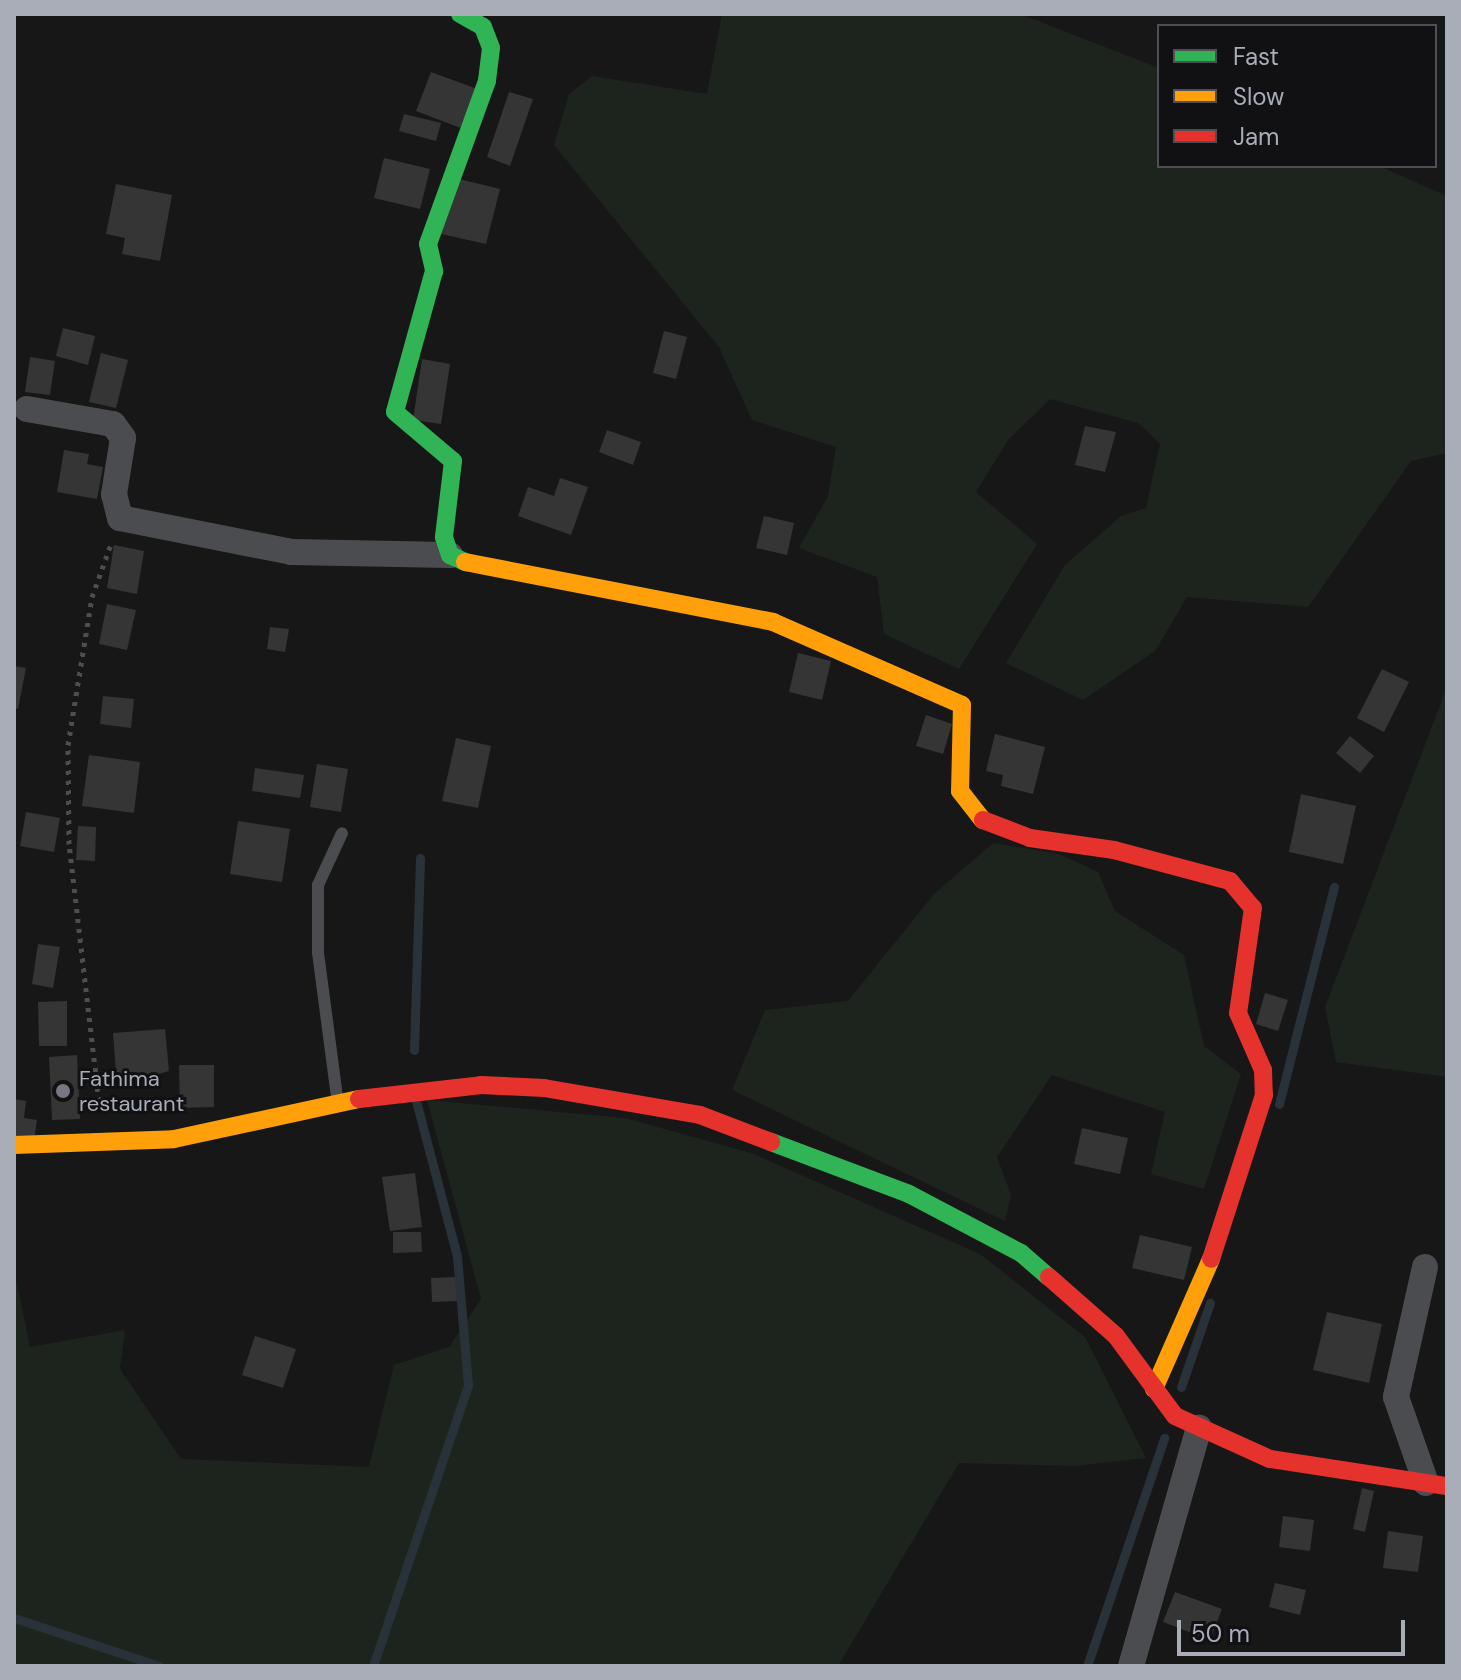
<!DOCTYPE html>
<style>
body{margin:0}
#map{position:relative;width:1461px;height:1680px;overflow:hidden;background:#171717;font-family:"DM Sans",sans-serif}
div>[style]{position:absolute}
.green>*{inset:0;background:#1d241e}
.stream>*{height:9px;margin:-4.5px;padding:0 4.5px;transform-origin:4.5px;border-radius:4.5px;background:#2a3239}
.building>*{inset:0;background:#353536}
.path>*{height:5px;margin-top:-2.5px;transform-origin:0;background:repeating-linear-gradient(90deg,#4d4e52 0 4px,transparent 0 10px)}
.lane>*{height:12px;margin:-6px;padding:0 6px;transform-origin:6px;border-radius:6px;background:#4b4c50}
.street>*{height:26px;margin:-13px;padding:0 13px;transform-origin:13px;border-radius:13px;background:#4b4c50}
.fast>*{height:18px;margin:-9px;padding:0 9px;transform-origin:9px;border-radius:9px;background:#30b455}
.slow>*{height:18px;margin:-9px;padding:0 9px;transform-origin:9px;border-radius:9px;background:#ff9f0a}
.jam>*{height:18px;margin:-9px;padding:0 9px;transform-origin:9px;border-radius:9px;background:#e5322d}
.dots>*{width:22px;height:22px;translate:-50% -50%;box-sizing:border-box;border:4px solid #111113;border-radius:50%}
span{translate:-50% -50%;white-space:nowrap;text-align:center;line-height:1.15;-webkit-text-stroke:6px #111113;paint-order:stroke}
.poi-label{font-size:22px;color:#a8adb8}
.left{translate:0 -50%;text-align:left}
.frame{position:absolute;inset:0;border:16px solid #a8adb8;pointer-events:none}
.legend{position:absolute;left:1157px;top:24px;width:280px;height:144px;box-sizing:border-box;background:#111113;border:2px solid #4d4f55;margin:0;padding:10px 14px;list-style:none;font-size:24px;color:#a8adb8}
.legend li{display:flex;align-items:center;gap:16px;height:40px}
.legend b{width:40px;border:2px solid #4d4f55}
.scale{position:absolute;left:1177px;top:1620px;width:228px;height:36px;box-sizing:border-box;border:4px solid #a8adb8;border-top:0;padding-left:10px;font-size:24px;line-height:28px;white-space:nowrap;color:#a8adb8;-webkit-text-stroke:6px #111113;paint-order:stroke}
</style>
<div id="map">
<div class="green">
<i style="clip-path:polygon(722px 14px,1020px 14px,1159px 68px,1159px 166px,1379px 166px,1447px 196px,1447px 453px,1411px 461px,1308px 607px,1187px 597px,1155px 651px,1083px 700px,1006px 663px,1065px 565px,1121px 516px,1146px 508px,1160px 444px,1138px 423px,1050px 399px,1008px 440px,976px 492px,1037px 544px,959px 669px,884px 634px,877px 577px,799px 548px,828px 496px,836px 447px,752px 420px,719px 347px,554px 145px,569px 94px,592px 76px,707px 94px)"></i>
<i style="clip-path:polygon(1447px 687px,1447px 1077px,1336px 1062px,1325px 1007px)"></i>
<i style="clip-path:polygon(993px 843px,1059px 854px,1098px 872px,1115px 911px,1184px 955px,1204px 1046px,1241px 1074px,1204px 1189px,1151px 1174px,1165px 1112px,1052px 1075px,997px 1157px,1011px 1195px,1005px 1221px,732px 1090px,765px 1010px,848px 1001px,934px 894px)"></i>
<i style="clip-path:polygon(427px 1100px,625px 1118px,751px 1153px,980px 1254px,1085px 1337px,1146px 1458px,1075px 1466px,959px 1463px,838px 1666px,14px 1666px,14px 1269px,30px 1347px,125px 1330px,120px 1369px,181px 1459px,369px 1467px,394px 1365px,449px 1347px,481px 1299px)"></i>
</div>
<div class="stream">
<i style="left:414px;top:1050px;width:192px;rotate:-88.2deg"></i>
<i style="left:1279px;top:1104px;width:224px;rotate:-75.8deg"></i>
<i style="left:1181px;top:1387px;width:89px;rotate:-71deg"></i>
<i style="left:14px;top:1618px;width:153px;rotate:18.3deg"></i>
<i style="left:373px;top:1666px;width:297px;rotate:-71.3deg"></i>
<i style="left:468px;top:1385px;width:129px;rotate:-94.9deg"></i>
<i style="left:457px;top:1256px;width:160px;rotate:-104.8deg"></i>
<i style="left:1087px;top:1666px;width:241px;rotate:-71.3deg"></i>
</div>
<div class="building">
<i style="clip-path:polygon(431px 72px,480px 90px,466px 130px,416px 111px)"></i>
<i style="clip-path:polygon(509px 92px,533px 99px,510px 166px,487px 157px)"></i>
<i style="clip-path:polygon(404px 114px,441px 123px,436px 141px,399px 131px)"></i>
<i style="clip-path:polygon(384px 158px,430px 169px,420px 209px,374px 198px)"></i>
<i style="clip-path:polygon(455px 178px,500px 189px,486px 244px,441px 234px)"></i>
<i style="clip-path:polygon(116px 184px,172px 195px,160px 261px,122px 254px,125px 238px,106px 234px)"></i>
<i style="clip-path:polygon(63px 328px,95px 336px,88px 365px,56px 356px)"></i>
<i style="clip-path:polygon(664px 331px,687px 337px,676px 379px,653px 373px)"></i>
<i style="clip-path:polygon(101px 353px,128px 360px,116px 408px,89px 402px)"></i>
<i style="clip-path:polygon(30px 357px,55px 361px,50px 395px,25px 392px)"></i>
<i style="clip-path:polygon(422px 359px,450px 364px,441px 424px,413px 420px)"></i>
<i style="clip-path:polygon(1085px 426px,1116px 432px,1105px 472px,1075px 465px)"></i>
<i style="clip-path:polygon(607px 430px,641px 442px,633px 465px,599px 452px)"></i>
<i style="clip-path:polygon(64px 450px,89px 454px,87px 464px,103px 467px,97px 499px,57px 492px)"></i>
<i style="clip-path:polygon(560px 478px,588px 487px,571px 535px,518px 516px,528px 487px,554px 496px)"></i>
<i style="clip-path:polygon(764px 516px,794px 523px,787px 555px,756px 548px)"></i>
<i style="clip-path:polygon(114px 545px,144px 551px,137px 594px,107px 588px)"></i>
<i style="clip-path:polygon(107px 604px,136px 610px,127px 650px,99px 644px)"></i>
<i style="clip-path:polygon(270px 627px,289px 629px,285px 652px,267px 649px)"></i>
<i style="clip-path:polygon(798px 653px,831px 661px,822px 700px,789px 692px)"></i>
<i style="clip-path:polygon(14px 666px,26px 668px,18px 709px,14px 708px)"></i>
<i style="clip-path:polygon(1382px 669px,1409px 682px,1384px 732px,1357px 718px)"></i>
<i style="clip-path:polygon(103px 696px,134px 699px,131px 728px,100px 724px)"></i>
<i style="clip-path:polygon(926px 715px,952px 724px,943px 754px,916px 746px)"></i>
<i style="clip-path:polygon(995px 734px,1045px 747px,1033px 794px,1001px 786px,1003px 775px,986px 771px)"></i>
<i style="clip-path:polygon(1350px 736px,1374px 756px,1360px 773px,1336px 753px)"></i>
<i style="clip-path:polygon(456px 738px,491px 746px,478px 808px,442px 801px)"></i>
<i style="clip-path:polygon(89px 755px,140px 762px,134px 813px,82px 806px)"></i>
<i style="clip-path:polygon(317px 764px,348px 769px,341px 812px,310px 807px)"></i>
<i style="clip-path:polygon(255px 768px,304px 775px,300px 798px,252px 791px)"></i>
<i style="clip-path:polygon(1301px 794px,1356px 806px,1343px 864px,1289px 852px)"></i>
<i style="clip-path:polygon(26px 812px,60px 818px,54px 852px,20px 846px)"></i>
<i style="clip-path:polygon(238px 821px,290px 829px,282px 882px,230px 874px)"></i>
<i style="clip-path:polygon(78px 826px,96px 827px,95px 861px,76px 860px)"></i>
<i style="clip-path:polygon(38px 944px,60px 947px,53px 988px,32px 984px)"></i>
<i style="clip-path:polygon(1265px 993px,1288px 1000px,1278px 1031px,1256px 1024px)"></i>
<i style="clip-path:polygon(67px 1001px,67px 1046px,39px 1046px,38px 1002px)"></i>
<i style="clip-path:polygon(165px 1029px,169px 1071px,117px 1086px,113px 1033px)"></i>
<i style="clip-path:polygon(77px 1055px,80px 1119px,52px 1120px,49px 1057px)"></i>
<i style="clip-path:polygon(179px 1065px,214px 1065px,214px 1107px,180px 1108px)"></i>
<i style="clip-path:polygon(14px 1099px,26px 1101px,24px 1118px,37px 1120px,34px 1140px,14px 1137px)"></i>
<i style="clip-path:polygon(1082px 1128px,1128px 1138px,1120px 1174px,1074px 1164px)"></i>
<i style="clip-path:polygon(415px 1173px,422px 1227px,390px 1231px,382px 1177px)"></i>
<i style="clip-path:polygon(393px 1232px,421px 1232px,422px 1252px,393px 1253px)"></i>
<i style="clip-path:polygon(1140px 1235px,1192px 1247px,1184px 1280px,1132px 1268px)"></i>
<i style="clip-path:polygon(455px 1277px,457px 1301px,432px 1302px,431px 1278px)"></i>
<i style="clip-path:polygon(1327px 1312px,1382px 1324px,1369px 1383px,1313px 1370px)"></i>
<i style="clip-path:polygon(255px 1336px,296px 1349px,283px 1388px,242px 1375px)"></i>
<i style="clip-path:polygon(1362px 1488px,1374px 1491px,1365px 1532px,1353px 1529px)"></i>
<i style="clip-path:polygon(1283px 1516px,1314px 1520px,1310px 1551px,1279px 1547px)"></i>
<i style="clip-path:polygon(1388px 1531px,1423px 1536px,1418px 1572px,1383px 1568px)"></i>
<i style="clip-path:polygon(1275px 1583px,1306px 1590px,1300px 1615px,1269px 1607px)"></i>
<i style="clip-path:polygon(1175px 1592px,1222px 1609px,1210px 1640px,1163px 1622px)"></i>
</div>
<div class="path">
<i style="left:100px;top:1111px;width:269px;rotate:-96.6deg"></i>
<i style="left:69px;top:844px;width:99px;rotate:-90.6deg"></i>
<i style="left:68px;top:745px;width:150px;rotate:-80.8deg"></i>
<i style="left:92px;top:597px;width:56px;rotate:-70.3deg"></i>
</div>
<div class="lane">
<i style="left:337px;top:1097px;width:146px;rotate:-97.5deg"></i>
<i style="left:318px;top:952px;width:67px;rotate:-90deg"></i>
<i style="left:318px;top:885px;width:57px;rotate:-65.2deg"></i>
</div>
<div class="street">
<i style="left:27px;top:409px;width:87px;rotate:9.9deg"></i>
<i style="left:113px;top:424px;width:17px;rotate:54deg"></i>
<i style="left:123px;top:438px;width:57px;rotate:99.1deg"></i>
<i style="left:114px;top:494px;width:25px;rotate:76deg"></i>
<i style="left:120px;top:518px;width:174px;rotate:11.2deg"></i>
<i style="left:291px;top:552px;width:159px;rotate:1.1deg"></i>
<i style="left:1425px;top:1267px;width:133px;rotate:102.6deg"></i>
<i style="left:1396px;top:1397px;width:91px;rotate:70.8deg"></i>
<i style="left:1131px;top:1666px;width:248px;rotate:-74.1deg"></i>
</div>
<div class="fast">
<i style="left:460px;top:14px;width:26px;rotate:29deg"></i>
<i style="left:483px;top:27px;width:22px;rotate:69deg"></i>
<i style="left:491px;top:48px;width:33px;rotate:97deg"></i>
<i style="left:487px;top:81px;width:173px;rotate:109.9deg"></i>
<i style="left:428px;top:244px;width:28px;rotate:77deg"></i>
<i style="left:434px;top:271px;width:146px;rotate:105.5deg"></i>
<i style="left:395px;top:412px;width:76px;rotate:40.2deg"></i>
<i style="left:453px;top:461px;width:77px;rotate:96.8deg"></i>
<i style="left:444px;top:537px;width:19px;rotate:72deg"></i>
<i style="left:450px;top:555px;width:17px;rotate:25deg"></i>
<i style="left:771px;top:1142px;width:147px;rotate:20.6deg"></i>
<i style="left:909px;top:1194px;width:127px;rotate:27.8deg"></i>
<i style="left:1021px;top:1253px;width:37px;rotate:41deg"></i>
</div>
<div class="slow">
<i style="left:465px;top:562px;width:314px;rotate:11deg"></i>
<i style="left:773px;top:622px;width:206px;rotate:23.7deg"></i>
<i style="left:962px;top:705px;width:86px;rotate:91.3deg"></i>
<i style="left:960px;top:791px;width:37px;rotate:52deg"></i>
<i style="left:14px;top:1145px;width:160px;rotate:-2.1deg"></i>
<i style="left:174px;top:1139px;width:189px;rotate:-12.2deg"></i>
<i style="left:1154px;top:1389px;width:142px;rotate:-66.3deg"></i>
</div>
<div class="jam">
<i style="left:983px;top:820px;width:50px;rotate:21deg"></i>
<i style="left:1030px;top:838px;width:85px;rotate:8.1deg"></i>
<i style="left:1114px;top:850px;width:120px;rotate:15deg"></i>
<i style="left:1230px;top:881px;width:35px;rotate:50deg"></i>
<i style="left:1253px;top:908px;width:106px;rotate:98.1deg"></i>
<i style="left:1238px;top:1013px;width:62px;rotate:66.3deg"></i>
<i style="left:1263px;top:1070px;width:25px;rotate:88deg"></i>
<i style="left:1264px;top:1095px;width:172px;rotate:107.9deg"></i>
<i style="left:359px;top:1099px;width:123px;rotate:-6.5deg"></i>
<i style="left:481px;top:1085px;width:63px;rotate:2.7deg"></i>
<i style="left:544px;top:1088px;width:158px;rotate:9.8deg"></i>
<i style="left:700px;top:1115px;width:76px;rotate:20.8deg"></i>
<i style="left:1049px;top:1277px;width:89px;rotate:41.4deg"></i>
<i style="left:1116px;top:1336px;width:99px;rotate:53.6deg"></i>
<i style="left:1175px;top:1416px;width:104px;rotate:24.4deg"></i>
<i style="left:1270px;top:1459px;width:179px;rotate:8.7deg"></i>
</div>
<div class="dots">
<i style="left:63px;top:1091px;background:#757880"></i>
</div>
<div class="poi-label">
<span class="left" style="left:79px;top:1091px">Fathima<br>restaurant</span>
</div>
<div class="frame"></div>
<ul class="legend">
<li><b style="height:10px;background:#30b455"></b>Fast</li>
<li><b style="height:10px;background:#ff9f0a"></b>Slow</li>
<li><b style="height:10px;background:#e5322d"></b>Jam</li>
</ul>
<div class="scale">50 m</div>
</div>
